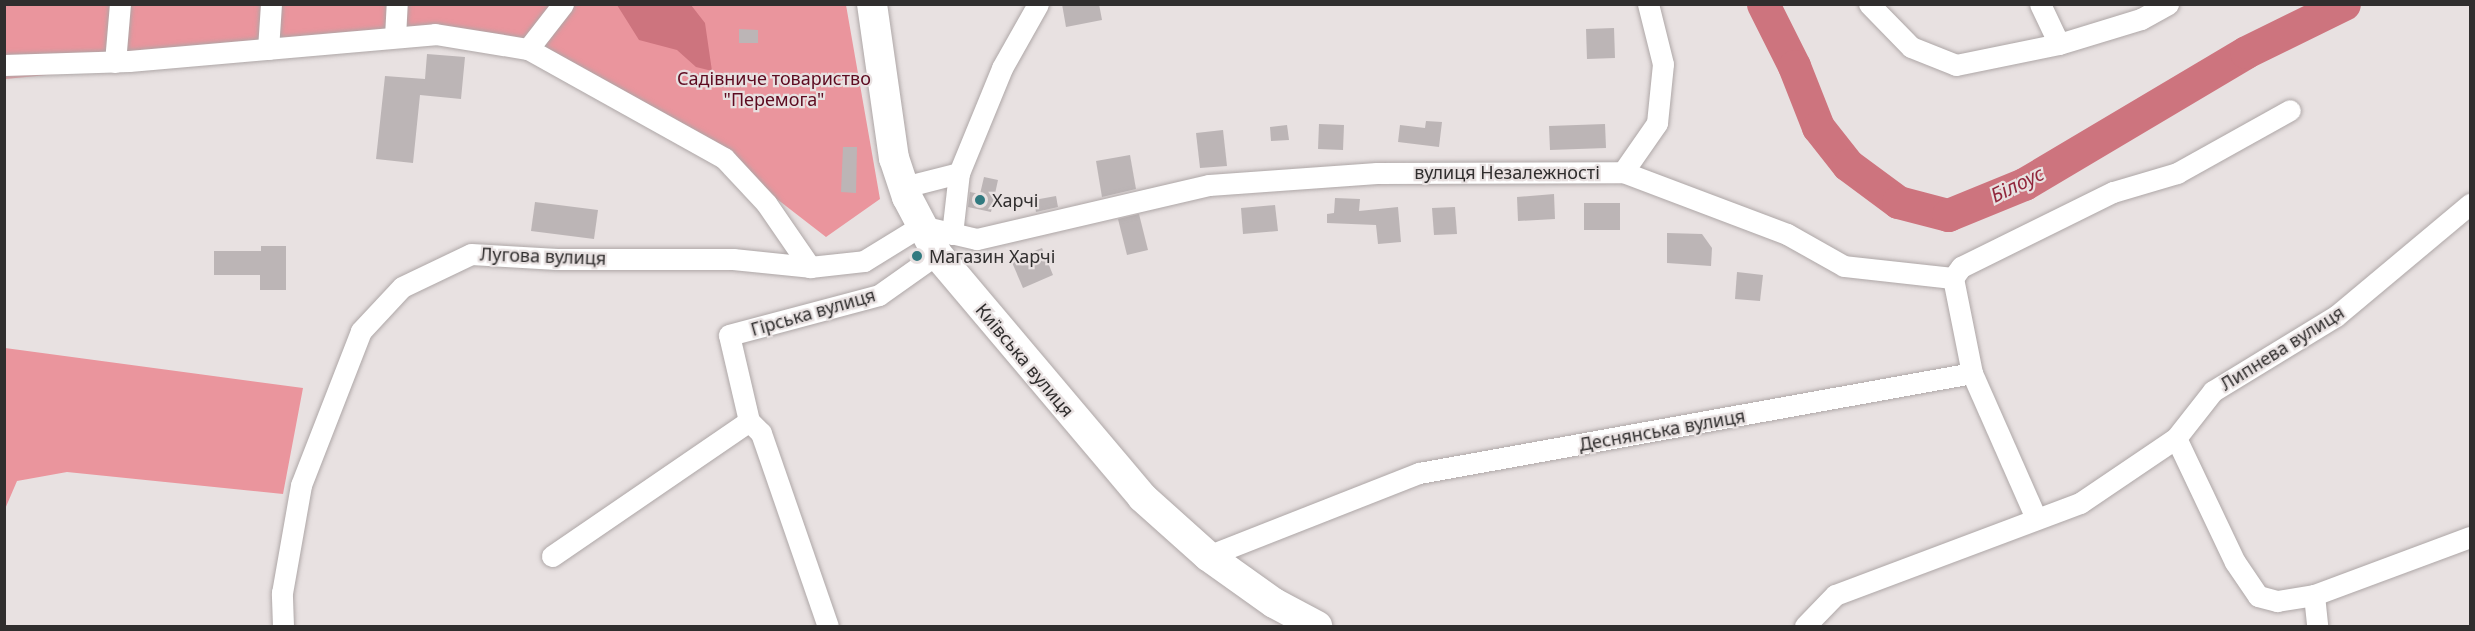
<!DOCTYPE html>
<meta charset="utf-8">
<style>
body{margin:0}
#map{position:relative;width:2475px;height:631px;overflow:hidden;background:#e8e1e1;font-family:"Noto Sans",sans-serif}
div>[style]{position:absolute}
.green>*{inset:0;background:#ea959d}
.water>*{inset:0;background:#cd747e}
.river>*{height:33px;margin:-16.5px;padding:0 16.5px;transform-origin:16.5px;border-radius:16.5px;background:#cd747e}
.building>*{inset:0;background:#bcb5b6}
.roads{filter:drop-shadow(0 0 2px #aea7a7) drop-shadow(0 0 2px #aea7a7)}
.street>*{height:21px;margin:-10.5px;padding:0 10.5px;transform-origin:10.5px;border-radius:10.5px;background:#fff}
.secondary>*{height:30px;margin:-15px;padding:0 15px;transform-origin:15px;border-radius:15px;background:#fff}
.dots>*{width:16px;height:16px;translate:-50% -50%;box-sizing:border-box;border:3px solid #e8e1e1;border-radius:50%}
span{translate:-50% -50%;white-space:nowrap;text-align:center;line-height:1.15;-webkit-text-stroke:4.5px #e8e1e1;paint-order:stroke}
.park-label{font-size:18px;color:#5d0b20}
.street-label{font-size:18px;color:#302e2e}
.poi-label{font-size:18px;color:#302e2e}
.left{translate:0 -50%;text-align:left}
.water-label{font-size:20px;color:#92273d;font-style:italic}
.frame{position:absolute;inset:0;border:6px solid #302e2e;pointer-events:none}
</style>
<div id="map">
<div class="green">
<i style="clip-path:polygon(4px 5px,846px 5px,880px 199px,826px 237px,724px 158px,483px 34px,5px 79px)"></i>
<i style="clip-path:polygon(5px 348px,303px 388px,283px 494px,67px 472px,17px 481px,5px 509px)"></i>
</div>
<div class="water">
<i style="clip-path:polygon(617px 5px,691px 5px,705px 23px,712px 71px,696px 67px,677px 50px,639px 40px)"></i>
</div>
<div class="river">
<i style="left:1763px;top:4px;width:69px;rotate:63.4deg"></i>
<i style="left:1794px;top:66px;width:66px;rotate:68.5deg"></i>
<i style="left:1818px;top:127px;width:48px;rotate:51.7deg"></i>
<i style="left:1848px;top:165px;width:62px;rotate:36.5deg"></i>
<i style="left:1898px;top:202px;width:52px;rotate:14.6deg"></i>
<i style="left:1948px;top:215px;width:82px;rotate:-22.2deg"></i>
<i style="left:2024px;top:184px;width:258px;rotate:-30.7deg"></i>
<i style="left:2246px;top:52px;width:109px;rotate:-26.1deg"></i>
</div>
<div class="building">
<i style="clip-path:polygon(1062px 4px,1099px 4px,1102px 20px,1066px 27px)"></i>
<i style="clip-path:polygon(1614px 28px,1615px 58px,1587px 59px,1586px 29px)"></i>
<i style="clip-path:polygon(739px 29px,758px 30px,758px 43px,739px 43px)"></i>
<i style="clip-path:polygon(427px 54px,465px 57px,461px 99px,420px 95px,413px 163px,376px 159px,385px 76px,425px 79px)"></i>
<i style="clip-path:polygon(1426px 121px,1442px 122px,1439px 147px,1398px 142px,1400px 125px,1425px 128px)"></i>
<i style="clip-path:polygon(1319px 124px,1344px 125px,1343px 150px,1318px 149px)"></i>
<i style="clip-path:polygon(1605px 124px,1606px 148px,1550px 150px,1549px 126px)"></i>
<i style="clip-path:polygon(1287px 125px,1289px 140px,1271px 141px,1270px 127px)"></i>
<i style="clip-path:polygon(1223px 130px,1227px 166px,1200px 168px,1196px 133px)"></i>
<i style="clip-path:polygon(843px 147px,857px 147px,856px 193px,841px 192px)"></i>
<i style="clip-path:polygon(1130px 155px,1136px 189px,1102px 197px,1096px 161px)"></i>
<i style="clip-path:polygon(984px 177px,998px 180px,991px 212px,968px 207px,970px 192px,980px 194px)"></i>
<i style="clip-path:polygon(1554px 194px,1555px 219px,1518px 221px,1517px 197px)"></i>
<i style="clip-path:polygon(1056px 196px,1058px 207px,1036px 212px,1034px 200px)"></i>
<i style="clip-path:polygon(1335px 198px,1360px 199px,1359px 211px,1398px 207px,1401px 242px,1378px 244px,1376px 225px,1327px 223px,1327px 214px,1334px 213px)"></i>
<i style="clip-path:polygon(535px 202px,598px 210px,594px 239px,531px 231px)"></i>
<i style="clip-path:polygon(1584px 203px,1620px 203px,1620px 230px,1584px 230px)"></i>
<i style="clip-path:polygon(1275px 205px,1278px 231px,1243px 234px,1241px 208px)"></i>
<i style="clip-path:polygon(1455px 207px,1457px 234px,1434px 235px,1432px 208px)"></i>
<i style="clip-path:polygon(1139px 214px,1148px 250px,1127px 255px,1118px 219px)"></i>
<i style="clip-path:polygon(1667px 233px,1702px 234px,1712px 248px,1711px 266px,1667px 263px)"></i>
<i style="clip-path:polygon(261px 246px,286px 246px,286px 290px,260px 290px,260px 275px,214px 275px,214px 251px,261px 251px)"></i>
<i style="clip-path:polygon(1042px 248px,1053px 275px,1023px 288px,1011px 260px)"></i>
<i style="clip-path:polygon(1737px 272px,1763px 275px,1760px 301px,1735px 299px)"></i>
</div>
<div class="roads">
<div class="street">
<i style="left:1869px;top:4px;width:60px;rotate:45.7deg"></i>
<i style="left:1911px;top:47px;width:48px;rotate:21.8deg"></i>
<i style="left:1956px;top:65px;width:105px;rotate:-11.5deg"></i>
<i style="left:2040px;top:4px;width:44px;rotate:64.6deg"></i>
<i style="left:2059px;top:44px;width:86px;rotate:-17deg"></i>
<i style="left:2141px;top:19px;width:31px;rotate:-29deg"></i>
<i style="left:395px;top:37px;width:33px;rotate:-87deg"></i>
<i style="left:268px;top:49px;width:45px;rotate:-86.2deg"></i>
<i style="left:528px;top:49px;width:57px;rotate:-52.1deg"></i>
<i style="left:115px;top:62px;width:58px;rotate:-85.1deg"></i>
<i style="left:4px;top:65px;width:125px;rotate:-1.8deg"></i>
<i style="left:129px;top:61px;width:307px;rotate:-5deg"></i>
<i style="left:435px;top:34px;width:94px;rotate:9.2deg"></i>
<i style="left:528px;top:49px;width:224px;rotate:29.1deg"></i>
<i style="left:724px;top:158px;width:62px;rotate:47deg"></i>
<i style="left:766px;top:203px;width:78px;rotate:55.5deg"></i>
<i style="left:810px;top:267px;width:54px;rotate:-6.3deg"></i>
<i style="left:864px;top:261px;width:67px;rotate:-31.6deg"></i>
<i style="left:921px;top:226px;width:57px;rotate:13.1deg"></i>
<i style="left:977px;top:239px;width:238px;rotate:-13.1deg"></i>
<i style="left:1209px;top:185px;width:168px;rotate:-4.1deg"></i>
<i style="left:1377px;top:173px;width:246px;rotate:-0.2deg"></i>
<i style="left:1623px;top:172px;width:175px;rotate:20.7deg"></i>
<i style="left:1787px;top:234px;width:65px;rotate:29.3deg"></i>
<i style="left:1844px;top:266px;width:110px;rotate:6.3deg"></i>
<i style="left:1953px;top:278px;width:97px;rotate:78.7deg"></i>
<i style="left:1623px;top:172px;width:60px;rotate:-55.2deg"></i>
<i style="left:1657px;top:123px;width:59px;rotate:-84.2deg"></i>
<i style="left:1663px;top:64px;width:62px;rotate:-104deg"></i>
<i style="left:904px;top:187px;width:57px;rotate:-14.3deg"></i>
<i style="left:959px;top:173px;width:113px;rotate:-67.7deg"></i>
<i style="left:1002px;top:68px;width:73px;rotate:-60.6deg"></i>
<i style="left:952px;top:234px;width:61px;rotate:-83.5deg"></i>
<i style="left:1953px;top:278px;width:14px;rotate:-54deg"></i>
<i style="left:1961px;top:267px;width:169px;rotate:-26.3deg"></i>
<i style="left:2113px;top:192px;width:67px;rotate:-16.5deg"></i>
<i style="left:2177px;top:173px;width:129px;rotate:-29.1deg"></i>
<i style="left:749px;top:421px;width:88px;rotate:-103.1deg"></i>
<i style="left:729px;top:335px;width:155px;rotate:-14.9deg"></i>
<i style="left:879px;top:295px;width:71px;rotate:-35.3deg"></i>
<i style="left:2176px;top:438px;width:137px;rotate:64.6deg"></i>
<i style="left:2235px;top:562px;width:41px;rotate:55.9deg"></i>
<i style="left:2258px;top:596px;width:20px;rotate:15deg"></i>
<i style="left:2277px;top:601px;width:37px;rotate:-9deg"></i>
<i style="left:2314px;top:595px;width:166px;rotate:-20.4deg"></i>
<i style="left:552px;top:556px;width:239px;rotate:-34.4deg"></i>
<i style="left:749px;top:421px;width:17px;rotate:45deg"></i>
<i style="left:761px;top:433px;width:204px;rotate:70.9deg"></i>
<i style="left:1208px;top:556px;width:227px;rotate:-21.5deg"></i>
<i style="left:1419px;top:473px;width:562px;rotate:-10.25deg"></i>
<i style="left:1972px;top:373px;width:158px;rotate:66.2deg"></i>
<i style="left:2314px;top:595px;width:31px;rotate:84deg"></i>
<i style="left:283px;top:626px;width:33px;rotate:-92deg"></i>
<i style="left:282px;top:593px;width:110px;rotate:-80deg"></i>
<i style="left:301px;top:485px;width:165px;rotate:-68.7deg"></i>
<i style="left:361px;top:331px;width:60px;rotate:-47deg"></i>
<i style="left:402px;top:287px;width:76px;rotate:-25.6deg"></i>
<i style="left:471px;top:254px;width:86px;rotate:3.3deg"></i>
<i style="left:557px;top:259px;width:176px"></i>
<i style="left:733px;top:259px;width:77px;rotate:5.9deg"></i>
<i style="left:1805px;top:626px;width:43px;rotate:-45.9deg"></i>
<i style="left:1835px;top:595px;width:262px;rotate:-20.6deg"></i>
<i style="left:2080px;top:503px;width:116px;rotate:-34.1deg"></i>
<i style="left:2176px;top:438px;width:60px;rotate:-51.8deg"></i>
<i style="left:2213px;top:391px;width:144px;rotate:-31.4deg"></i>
<i style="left:2336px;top:316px;width:175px;rotate:-39.9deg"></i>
</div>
<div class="secondary">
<i style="left:872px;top:4px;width:156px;rotate:81.9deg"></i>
<i style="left:894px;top:158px;width:41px;rotate:71.6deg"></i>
<i style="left:907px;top:197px;width:64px;rotate:62.2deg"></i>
<i style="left:937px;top:254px;width:318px;rotate:49.8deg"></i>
<i style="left:1142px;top:497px;width:89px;rotate:41.8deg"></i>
<i style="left:1208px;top:556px;width:81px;rotate:35.5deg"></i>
<i style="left:1274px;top:603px;width:49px;rotate:28.1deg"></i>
</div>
</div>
<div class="dots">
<i style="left:980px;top:200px;background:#317a80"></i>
<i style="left:917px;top:256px;background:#317a80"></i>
</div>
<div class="park-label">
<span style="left:774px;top:89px">Садівниче товариство<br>"Перемога"</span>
</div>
<div class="street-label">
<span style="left:1507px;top:172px">вулиця Незалежності</span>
<span style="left:543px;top:256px;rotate:2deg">Лугова вулиця</span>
<span style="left:813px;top:312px;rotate:-16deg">Гірська вулиця</span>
<span style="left:2282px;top:348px;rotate:-32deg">Липнева вулиця</span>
<span style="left:1025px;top:360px;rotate:50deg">Київська вулиця</span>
<span style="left:1662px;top:430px;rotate:-10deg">Деснянська вулиця</span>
</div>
<div class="poi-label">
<span class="left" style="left:992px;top:200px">Харчі</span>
<span class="left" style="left:929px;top:256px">Магазин Харчі</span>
</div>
<div class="water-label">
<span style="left:2017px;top:184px;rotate:-26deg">Білоус</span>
</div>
<div class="frame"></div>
</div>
